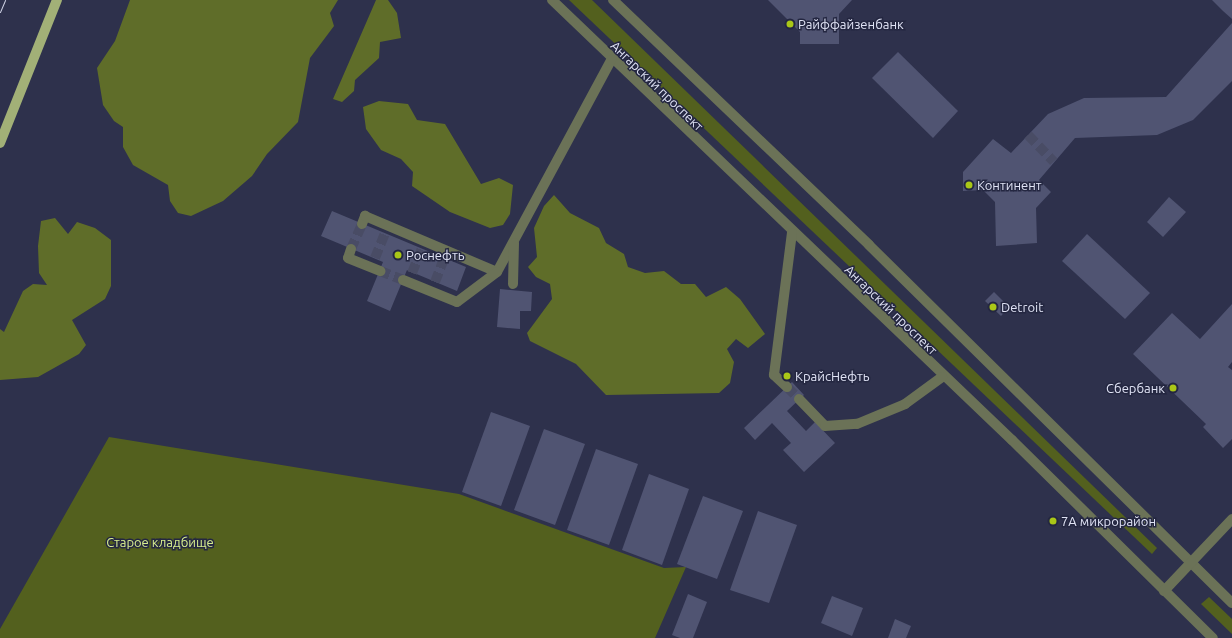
<!DOCTYPE html>
<meta charset="utf-8">
<style>
body{margin:0}
#map{position:relative;width:1232px;height:638px;overflow:hidden;background:#2e314c;font-family:Ubuntu,sans-serif}
div>[style]{position:absolute}
.green>*{inset:0;background:#53601e}
.forest>*{inset:0;background:#5f6d29}
.building>*{inset:0;background:#505472}
.minor-tunnel>*{height:10px;margin-top:-5px;transform-origin:0;background:repeating-linear-gradient(90deg,#494c65 0 10px,transparent 0 15px)}
.minor>*{height:10px;margin:-5px;padding:0 5px;transform-origin:5px;border-radius:5px;background:#6b7257}
.major>*{height:10px;margin:-5px;padding:0 5px;transform-origin:5px;border-radius:5px;background:#a2b077}
.tram>*{height:1px;margin:-0.5px;padding:0 0.5px;transform-origin:0.5px;border-radius:0.5px;background:#cdd0e3}
.dots>*{width:11px;height:11px;translate:-50% -50%;box-sizing:border-box;border:2px solid #242741;border-radius:50%}
span{translate:-50% -50%;white-space:nowrap;text-align:center;line-height:1.15;-webkit-text-stroke:3px #242741;paint-order:stroke}
.poi-label{font-size:13px;color:#e0e3f5}
.left{translate:0 -50%;text-align:left}
.right{translate:-100% -50%;text-align:right}
.street-label{font-size:13px;color:#e0e3f5}
.park-label{font-size:13px;color:#d8ef8e}
</style>
<div id="map">
<div class="green">
<i style="clip-path:polygon(569px 0,592px 0,1157px 548px,1152px 554px)"></i>
<i style="clip-path:polygon(109px 437px,459px 494px,664px 568px,686px 567px,655px 638px,0 638px,0 629px)"></i>
<i style="clip-path:polygon(1209px 597px,1232px 619px,1232px 634px,1201px 604px)"></i>
</div>
<div class="forest">
<i style="clip-path:polygon(130px 0,338px 0,330px 13px,334px 26px,310px 58px,298px 122px,267px 154px,252px 176px,223px 201px,191px 216px,178px 213px,170px 201px,168px 185px,133px 165px,123px 147px,123px 127px,114px 121px,103px 105px,97px 68px,115px 41px)"></i>
<i style="clip-path:polygon(376px 0,388px 0,397px 13px,401px 38px,380px 42px,379px 58px,355px 80px,354px 91px,342px 102px,333px 99px)"></i>
<i style="clip-path:polygon(379px 101px,408px 104px,417px 120px,445px 124px,481px 184px,499px 178px,513px 185px,510px 214px,503px 225px,490px 228px,450px 212px,412px 186px,413px 172px,401px 159px,381px 150px,366px 129px,363px 107px)"></i>
<i style="clip-path:polygon(554px 195px,570px 213px,599px 228px,606px 243px,624px 254px,628px 267px,645px 273px,664px 271px,681px 284px,695px 284px,706px 297px,726px 287px,740px 299px,765px 334px,748px 348px,736px 339px,727px 349px,734px 362px,730px 383px,719px 393px,606px 395px,576px 364px,530px 341px,527px 333px,552px 299px,550px 284px,536px 277px,528px 267px,537px 257px,534px 228px,544px 206px)"></i>
<i style="clip-path:polygon(55px 218px,68px 234px,77px 222px,95px 228px,111px 240px,111px 286px,105px 299px,72px 320px,86px 345px,79px 354px,38px 377px,0 380px,0 329px,4px 332px,23px 291px,33px 284px,47px 285px,39px 273px,38px 246px,41px 221px)"></i>
</div>
<div class="building">
<i style="clip-path:polygon(768px 0,852px 0,839px 14px,839px 44px,800px 44px,800px 32px)"></i>
<i style="clip-path:polygon(1212px 0,1232px 0,1232px 19px,1223px 11px)"></i>
<i style="clip-path:polygon(1232px 23px,1232px 81px,1193px 120px,1157px 135px,1075px 138px,1039px 180px,1051px 192px,1036px 208px,1037px 243px,996px 246px,995px 202px,983px 190px,963px 191px,963px 172px,993px 139px,1011px 153px,1048px 114px,1084px 98px,1166px 97px)"></i>
<i style="clip-path:polygon(898px 52px,958px 111px,933px 138px,872px 78px)"></i>
<i style="clip-path:polygon(1169px 197px,1186px 212px,1163px 237px,1147px 222px)"></i>
<i style="clip-path:polygon(332px 211px,466px 267px,457px 291px,407px 270px,390px 311px,367px 301px,383px 262px,321px 236px)"></i>
<i style="clip-path:polygon(1087px 234px,1150px 293px,1125px 319px,1062px 261px)"></i>
<i style="clip-path:polygon(500px 289px,532px 292px,531px 311px,520px 311px,520px 329px,497px 327px)"></i>
<i style="clip-path:polygon(994px 292px,1009px 307px,1001px 316px,985px 301px)"></i>
<i style="clip-path:polygon(1232px 304px,1232px 362px,1228px 367px,1232px 370px,1232px 439px,1223px 448px,1203px 427px,1206px 424px,1133px 354px,1172px 313px,1200px 339px)"></i>
<i style="clip-path:polygon(792px 382px,804px 395px,787px 411px,806px 431px,815px 422px,835px 443px,804px 472px,783px 450px,791px 443px,772px 423px,755px 440px,744px 428px)"></i>
<i style="clip-path:polygon(491px 412px,530px 426px,501px 506px,462px 492px)"></i>
<i style="clip-path:polygon(544px 429px,585px 444px,555px 525px,514px 510px)"></i>
<i style="clip-path:polygon(596px 449px,638px 464px,609px 545px,567px 530px)"></i>
<i style="clip-path:polygon(649px 474px,689px 489px,662px 565px,622px 550px)"></i>
<i style="clip-path:polygon(703px 496px,743px 511px,717px 579px,677px 564px)"></i>
<i style="clip-path:polygon(758px 511px,797px 525px,769px 603px,730px 590px)"></i>
<i style="clip-path:polygon(688px 594px,707px 602px,693px 638px,680px 638px,672px 635px)"></i>
<i style="clip-path:polygon(832px 596px,863px 608px,852px 636px,821px 623px)"></i>
<i style="clip-path:polygon(895px 619px,911px 626px,906px 638px,888px 638px)"></i>
</div>
<div class="minor-tunnel">
<i style="left:1028px;top:135px;width:37px;rotate:46deg"></i>
<i style="left:351px;top:249px;width:27px;rotate:-66deg"></i>
<i style="left:375px;top:258px;width:27px;rotate:-68deg"></i>
<i style="left:380px;top:271px;width:25px;rotate:21deg"></i>
<i style="left:412px;top:273px;width:27px;rotate:-68deg"></i>
<i style="left:435px;top:282px;width:26px;rotate:-69deg"></i>
<i style="left:787px;top:387px;width:17px;rotate:45deg"></i>
</div>
<div class="minor">
<i style="left:552px;top:0;width:637px;rotate:43.73deg"></i>
<i style="left:1012px;top:440px;width:282px;rotate:44.6deg"></i>
<i style="left:613px;top:0;width:354px;rotate:43.7deg"></i>
<i style="left:869px;top:245px;width:510px;rotate:44.6deg"></i>
<i style="left:362px;top:224px;width:9px;rotate:-69deg"></i>
<i style="left:365px;top:216px;width:143px;rotate:23deg"></i>
<i style="left:497px;top:272px;width:241px;rotate:-61.7deg"></i>
<i style="left:351px;top:249px;width:9px;rotate:108deg"></i>
<i style="left:348px;top:258px;width:35px;rotate:22deg"></i>
<i style="left:403px;top:280px;width:58px;rotate:22.2deg"></i>
<i style="left:457px;top:302px;width:50px;rotate:-36.9deg"></i>
<i style="left:513px;top:284px;width:41px;rotate:-88.6deg"></i>
<i style="left:787px;top:387px;width:18px;rotate:-137deg"></i>
<i style="left:774px;top:375px;width:143px;rotate:-82.8deg"></i>
<i style="left:799px;top:399px;width:37px;rotate:46deg"></i>
<i style="left:825px;top:426px;width:32px;rotate:-4deg"></i>
<i style="left:857px;top:424px;width:52px;rotate:-22.6deg"></i>
<i style="left:905px;top:404px;width:46px;rotate:-36.1deg"></i>
<i style="left:1164px;top:591px;width:99px;rotate:-46.6deg"></i>
</div>
<div class="major">
<i style="left:0;top:143px;width:154px;rotate:-68.3deg"></i>
</div>
<div class="tram">
<i style="left:0;top:12px;width:13px;rotate:-67deg"></i>
</div>
<div class="dots">
<i style="left:790px;top:24px;background:#aac717"></i>
<i style="left:969px;top:185px;background:#aac717"></i>
<i style="left:398px;top:255px;background:#aac717"></i>
<i style="left:993px;top:307px;background:#aac717"></i>
<i style="left:787px;top:376px;background:#aac717"></i>
<i style="left:1173px;top:388px;background:#aac717"></i>
<i style="left:1053px;top:521px;background:#aac717"></i>
</div>
<div class="poi-label">
<span class="left" style="left:798px;top:24px">Райффайзенбанк</span>
<span class="left" style="left:977px;top:185px">Континент</span>
<span class="left" style="left:406px;top:255px">Роснефть</span>
<span class="left" style="left:1001px;top:307px">Detroit</span>
<span class="left" style="left:795px;top:376px">КрайсНефть</span>
<span class="right" style="left:1165px;top:388px">Сбербанк</span>
<span class="left" style="left:1061px;top:521px">7А микрорайон</span>
</div>
<div class="street-label">
<span style="left:657px;top:86px;rotate:44deg">Ангарский проспект</span>
<span style="left:891px;top:310px;rotate:44deg">Ангарский проспект</span>
</div>
<div class="park-label">
<span style="left:160px;top:542px">Старое кладбище</span>
</div>
</div>
